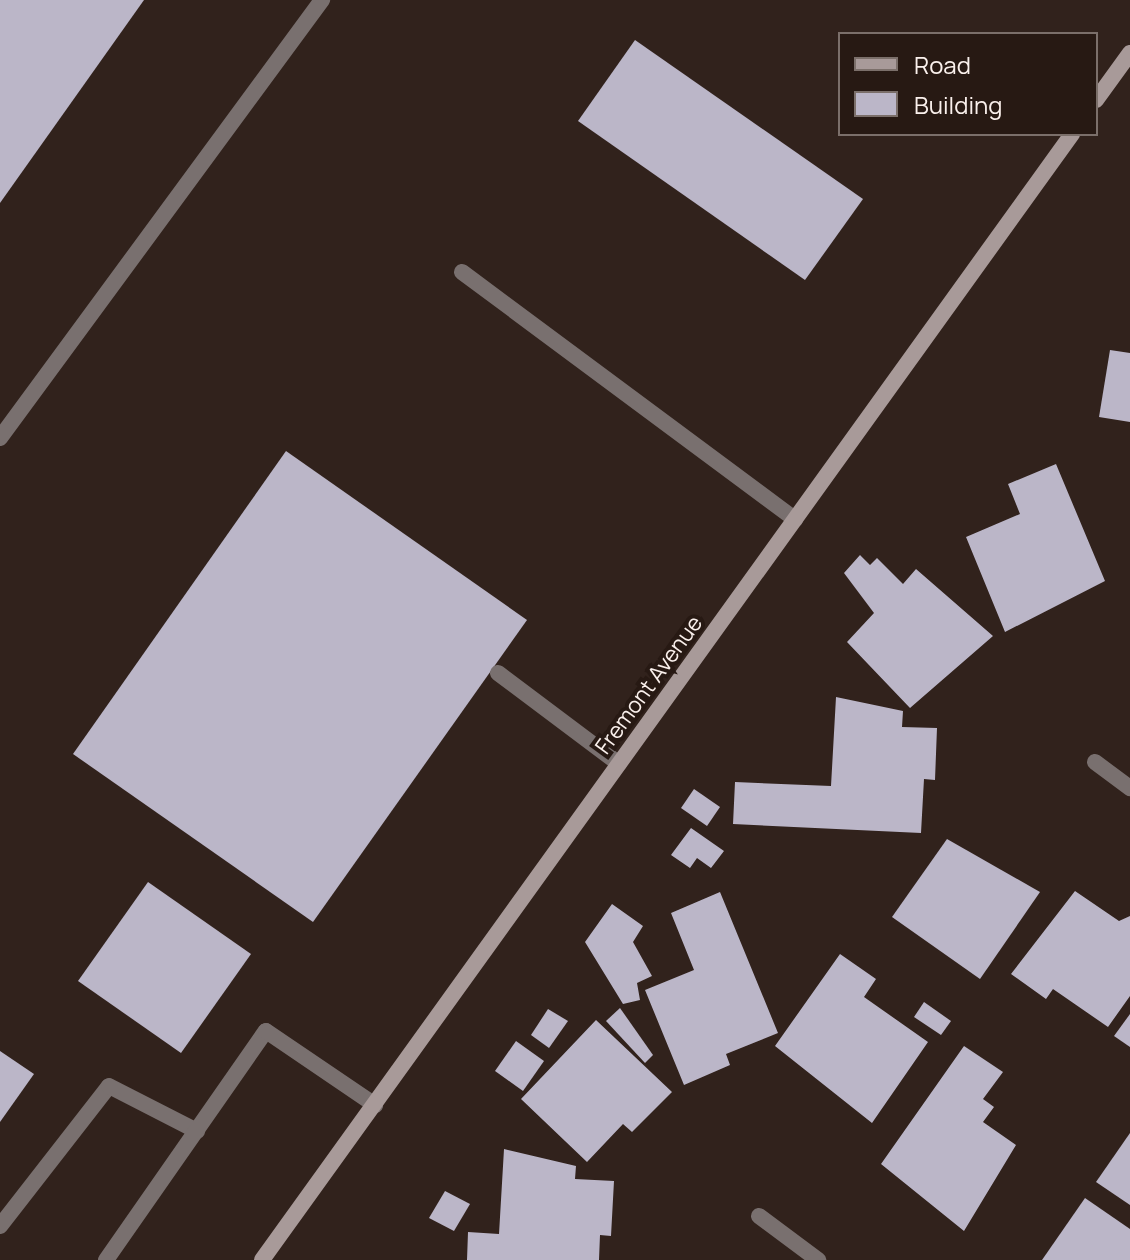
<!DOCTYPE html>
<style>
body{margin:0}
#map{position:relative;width:1130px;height:1260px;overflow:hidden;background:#31221c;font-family:Manrope,sans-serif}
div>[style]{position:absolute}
.building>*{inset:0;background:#bbb6c8}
.lane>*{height:16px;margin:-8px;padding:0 8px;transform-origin:8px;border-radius:8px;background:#79706f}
.street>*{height:16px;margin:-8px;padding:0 8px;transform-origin:8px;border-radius:8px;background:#79706f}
.secondary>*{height:16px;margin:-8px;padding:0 8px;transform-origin:8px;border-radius:8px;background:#a89a99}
span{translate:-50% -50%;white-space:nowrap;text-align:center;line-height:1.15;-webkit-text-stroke:8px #271913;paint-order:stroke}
.street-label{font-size:22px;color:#faf0ec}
.legend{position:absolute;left:838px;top:32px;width:260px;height:104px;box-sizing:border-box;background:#271913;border:2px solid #7b6f6a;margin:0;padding:10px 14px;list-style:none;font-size:24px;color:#faf0ec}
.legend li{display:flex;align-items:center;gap:16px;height:40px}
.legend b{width:40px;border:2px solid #7b6f6a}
</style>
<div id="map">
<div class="building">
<i style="clip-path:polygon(0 0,144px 0,0 203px)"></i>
<i style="clip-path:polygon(635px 40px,863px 199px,805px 280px,578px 121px)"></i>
<i style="clip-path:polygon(1110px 350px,1130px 353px,1130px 422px,1099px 417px)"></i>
<i style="clip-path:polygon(286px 451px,527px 620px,313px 922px,73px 754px)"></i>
<i style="clip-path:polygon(1056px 464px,1105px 581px,1005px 632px,966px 537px,1020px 514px,1008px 484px)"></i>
<i style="clip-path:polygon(860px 555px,870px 565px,877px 558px,903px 584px,916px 569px,993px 636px,910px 708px,847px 642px,874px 613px,844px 573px)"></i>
<i style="clip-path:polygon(836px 697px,903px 711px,902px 727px,937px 728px,935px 780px,924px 779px,921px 833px,733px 824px,735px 782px,831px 786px)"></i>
<i style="clip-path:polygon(694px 789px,720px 807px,707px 826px,681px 808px)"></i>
<i style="clip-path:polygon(691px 828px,724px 851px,711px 868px,697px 858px,690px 868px,671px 855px)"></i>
<i style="clip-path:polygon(947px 839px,1040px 892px,980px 979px,892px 917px)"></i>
<i style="clip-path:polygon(148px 882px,251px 954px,181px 1053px,78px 981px)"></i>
<i style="clip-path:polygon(1075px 891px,1119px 921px,1130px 916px,1130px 996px,1108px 1027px,1053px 989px,1046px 999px,1011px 974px)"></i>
<i style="clip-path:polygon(720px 892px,778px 1033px,726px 1054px,730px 1065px,684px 1085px,645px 990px,694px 970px,671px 913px)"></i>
<i style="clip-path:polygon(612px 904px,643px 926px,633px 942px,652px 976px,637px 983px,640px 1000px,623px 1004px,585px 942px)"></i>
<i style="clip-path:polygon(840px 954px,876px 979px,864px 997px,928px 1042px,872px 1123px,775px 1046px)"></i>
<i style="clip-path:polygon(924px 1002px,951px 1021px,941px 1035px,914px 1017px)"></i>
<i style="clip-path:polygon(620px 1008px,653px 1055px,645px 1063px,606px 1021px)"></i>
<i style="clip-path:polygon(548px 1009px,568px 1021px,549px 1048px,531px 1035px)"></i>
<i style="clip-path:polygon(1130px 1014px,1130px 1047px,1114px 1036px)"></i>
<i style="clip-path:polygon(596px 1020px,672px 1092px,632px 1132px,623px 1124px,587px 1162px,521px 1099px)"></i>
<i style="clip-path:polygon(516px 1041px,544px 1061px,523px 1091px,495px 1071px)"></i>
<i style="clip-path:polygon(964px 1046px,1003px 1072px,983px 1099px,994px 1107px,983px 1122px,1016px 1145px,964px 1231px,881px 1164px)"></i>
<i style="clip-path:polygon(0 1051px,34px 1074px,0 1122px)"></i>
<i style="clip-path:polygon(1130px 1133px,1130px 1205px,1096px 1182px)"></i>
<i style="clip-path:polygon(504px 1149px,576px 1166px,575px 1179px,614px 1181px,611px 1236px,600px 1235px,599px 1260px,467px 1260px,468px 1232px,499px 1234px)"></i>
<i style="clip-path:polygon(445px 1191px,470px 1204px,454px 1231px,429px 1218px)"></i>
<i style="clip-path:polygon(1085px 1198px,1130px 1229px,1130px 1260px,1042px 1260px)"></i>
</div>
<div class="lane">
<i style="left:462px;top:272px;width:415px;rotate:36.6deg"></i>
<i style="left:0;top:438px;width:544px;rotate:-53.68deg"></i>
<i style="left:498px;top:673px;width:151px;rotate:36.9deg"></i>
<i style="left:0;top:1226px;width:177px;rotate:-52.1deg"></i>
<i style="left:109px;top:1086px;width:99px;rotate:27.1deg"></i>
<i style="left:106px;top:1260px;width:279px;rotate:-55.1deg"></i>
<i style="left:266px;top:1031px;width:132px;rotate:34.2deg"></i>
</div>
<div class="street">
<i style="left:1095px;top:762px;width:44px;rotate:36.6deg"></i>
<i style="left:759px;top:1216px;width:74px;rotate:36.7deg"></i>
</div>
<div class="secondary">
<i style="left:1096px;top:100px;width:58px;rotate:-54.1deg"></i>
<i style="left:262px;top:1260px;width:1387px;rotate:-54.27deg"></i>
</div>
<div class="street-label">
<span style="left:649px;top:685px;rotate:-54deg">Fremont Avenue</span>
</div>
<ul class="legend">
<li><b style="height:10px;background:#a89a99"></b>Road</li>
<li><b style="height:22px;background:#bbb6c8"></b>Building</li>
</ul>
</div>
